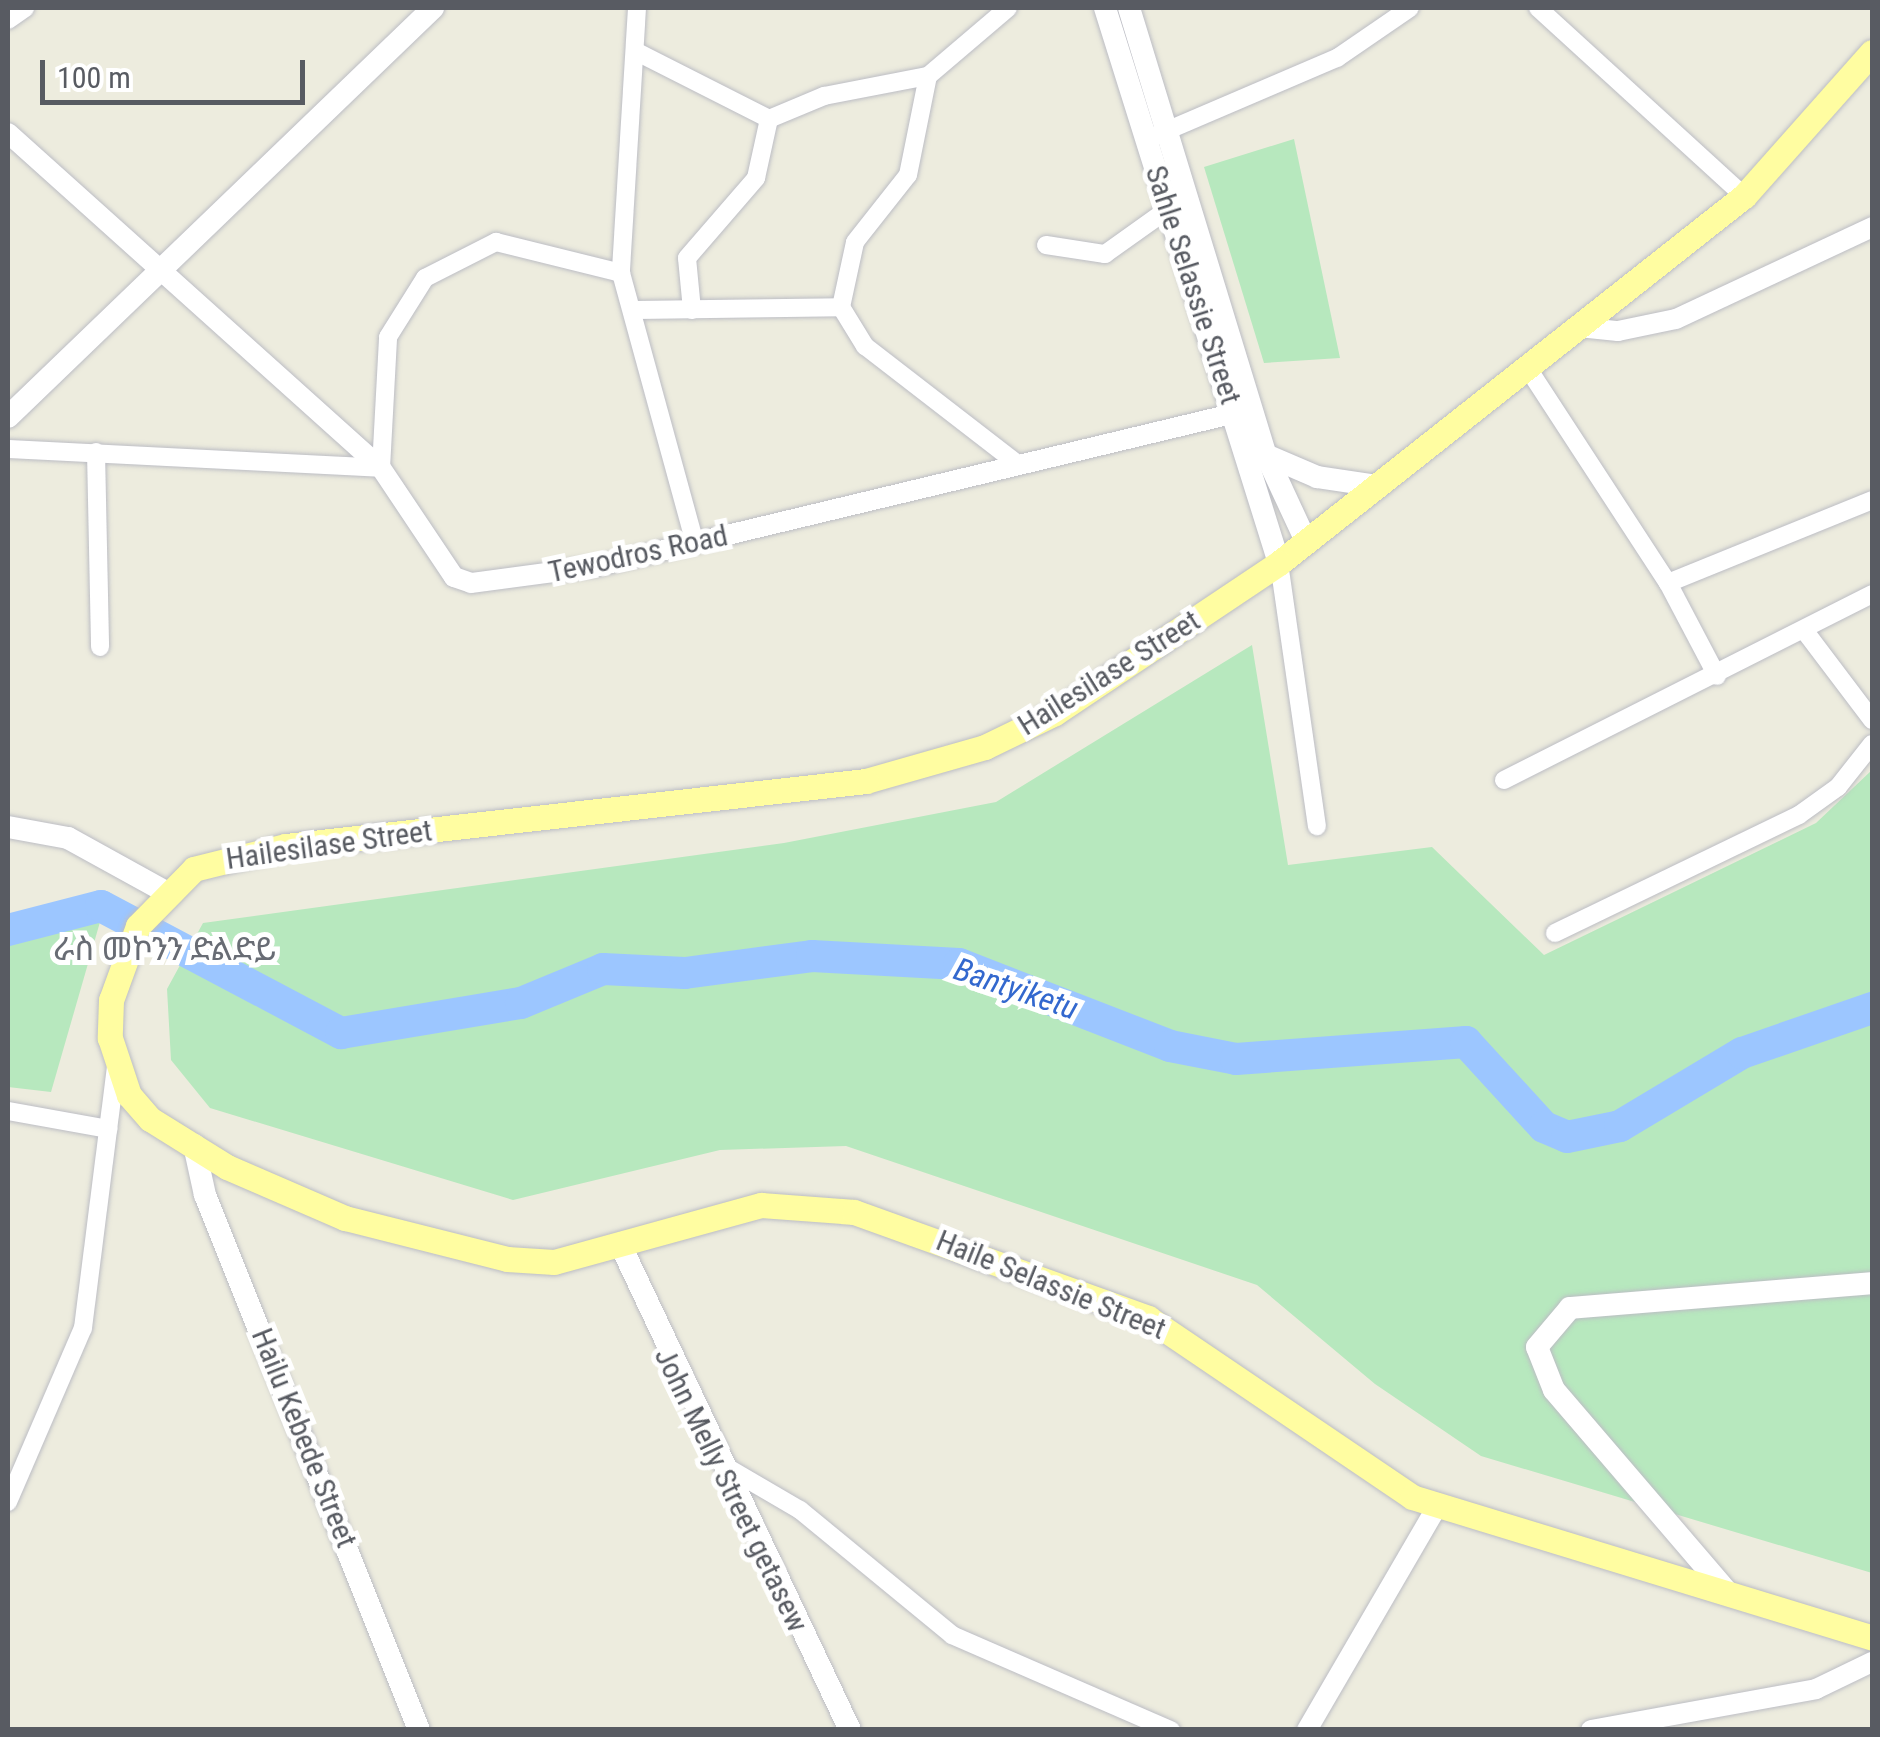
<!DOCTYPE html>
<meta charset="utf-8">
<style>
body{margin:0}
#map{position:relative;width:1880px;height:1737px;overflow:hidden;background:#edecde;font-family:"Roboto Condensed","Noto Sans Ethiopic",sans-serif}
div>[style]{position:absolute}
.green>*{inset:0;background:#b7e8be}
.river>*{height:32px;margin:-16px;padding:0 16px;transform-origin:16px;border-radius:16px;background:#9cc6ff}
.roads{filter:drop-shadow(0 0 2px #bcbdc4) drop-shadow(0 0 2px #bcbdc4)}
.minor>*{height:18px;margin:-9px;padding:0 9px;transform-origin:9px;border-radius:9px;background:#fff}
.tertiary>*{height:20px;margin:-10px;padding:0 10px;transform-origin:10px;border-radius:10px;background:#fff}
.secondary>*{height:22px;margin:-11px;padding:0 11px;transform-origin:11px;border-radius:11px;background:#fff}
.primary>*{height:25px;margin:-12.5px;padding:0 12.5px;transform-origin:12.5px;border-radius:12.5px;background:#fffda1}
span{translate:-50% -50%;white-space:nowrap;text-align:center;line-height:1.15;-webkit-text-stroke:10px #fff;paint-order:stroke}
.street-label{font-size:30px;color:#585b62}
.neighbourhood-label{font-size:32px;color:#686c74}
.water-label{font-size:32px;color:#3368ce;font-style:italic}
.frame{position:absolute;inset:0;border:10px solid #585b62;pointer-events:none}
.scale{position:absolute;left:40px;top:60px;width:265px;height:45px;box-sizing:border-box;border:5px solid #585b62;border-top:0;padding-left:12px;font-size:30px;line-height:35px;white-space:nowrap;color:#585b62;-webkit-text-stroke:8px #fff;paint-order:stroke}
</style>
<div id="map">
<div class="green">
<i style="clip-path:polygon(1294px 139px,1340px 358px,1264px 363px,1204px 167px)"></i>
<i style="clip-path:polygon(1252px 645px,1288px 865px,1432px 847px,1544px 955px,1816px 823px,1872px 770px,1872px 1573px,1481px 1456px,1375px 1384px,1257px 1285px,846px 1146px,720px 1150px,513px 1200px,210px 1108px,171px 1060px,167px 989px,203px 923px,784px 843px,996px 802px)"></i>
<i style="clip-path:polygon(100px 922px,51px 1092px,8px 1087px,8px 938px)"></i>
</div>
<div class="river">
<i style="left:8px;top:930px;width:96px;rotate:-14.5deg"></i>
<i style="left:101px;top:906px;width:272px;rotate:27.9deg"></i>
<i style="left:341px;top:1033px;width:182px;rotate:-9.5deg"></i>
<i style="left:521px;top:1003px;width:89px;rotate:-22.5deg"></i>
<i style="left:603px;top:969px;width:82px;rotate:2.8deg"></i>
<i style="left:685px;top:973px;width:128px;rotate:-7.6deg"></i>
<i style="left:812px;top:956px;width:147px;rotate:3.1deg"></i>
<i style="left:959px;top:964px;width:226px;rotate:21.2deg"></i>
<i style="left:1170px;top:1046px;width:67px;rotate:11.1deg"></i>
<i style="left:1236px;top:1059px;width:231px;rotate:-4.2deg"></i>
<i style="left:1466px;top:1042px;width:115px;rotate:47.5deg"></i>
<i style="left:1544px;top:1127px;width:25px;rotate:23deg"></i>
<i style="left:1567px;top:1137px;width:54px;rotate:-11.7deg"></i>
<i style="left:1620px;top:1126px;width:142px;rotate:-30.9deg"></i>
<i style="left:1742px;top:1053px;width:138px;rotate:-19.1deg"></i>
</div>
<div class="roads">
<div class="minor">
<i style="left:637px;top:8px;width:265px;rotate:93.5deg"></i>
<i style="left:621px;top:273px;width:281px;rotate:74.7deg"></i>
<i style="left:1538px;top:8px;width:279px;rotate:42.4deg"></i>
<i style="left:8px;top:20px;width:21px;rotate:-35deg"></i>
<i style="left:639px;top:53px;width:146px;rotate:26.9deg"></i>
<i style="left:769px;top:119px;width:60px;rotate:-22.7deg"></i>
<i style="left:824px;top:96px;width:106px;rotate:-10.9deg"></i>
<i style="left:1157px;top:135px;width:196px;rotate:-23.2deg"></i>
<i style="left:1337px;top:58px;width:88px;rotate:-34.4deg"></i>
<i style="left:1046px;top:245px;width:60px;rotate:8.7deg"></i>
<i style="left:1105px;top:254px;width:86px;rotate:-35.5deg"></i>
<i style="left:841px;top:307px;width:66px;rotate:-77.8deg"></i>
<i style="left:855px;top:242px;width:85px;rotate:-51.7deg"></i>
<i style="left:908px;top:175px;width:101px;rotate:-78.6deg"></i>
<i style="left:928px;top:76px;width:105px;rotate:-40.4deg"></i>
<i style="left:636px;top:310px;width:205px;rotate:-0.8deg"></i>
<i style="left:841px;top:307px;width:46px;rotate:58.4deg"></i>
<i style="left:865px;top:346px;width:195px;rotate:37.7deg"></i>
<i style="left:692px;top:310px;width:52px;rotate:-95.5deg"></i>
<i style="left:687px;top:258px;width:106px;rotate:-49.2deg"></i>
<i style="left:756px;top:178px;width:60px;rotate:-77.6deg"></i>
<i style="left:1527px;top:367px;width:258px;rotate:56.9deg"></i>
<i style="left:1668px;top:583px;width:105px;rotate:62.2deg"></i>
<i style="left:8px;top:449px;width:373px;rotate:2.9deg"></i>
<i style="left:381px;top:468px;width:131px;rotate:-86.9deg"></i>
<i style="left:388px;top:337px;width:70px;rotate:-57.9deg"></i>
<i style="left:425px;top:278px;width:80px;rotate:-26.9deg"></i>
<i style="left:496px;top:242px;width:129px;rotate:13.9deg"></i>
<i style="left:96px;top:452px;width:195px;rotate:88.8deg"></i>
<i style="left:1279px;top:563px;width:266px;rotate:81.8deg"></i>
<i style="left:1668px;top:583px;width:220px;rotate:-22.1deg"></i>
<i style="left:1804px;top:630px;width:113px;rotate:52.9deg"></i>
<i style="left:1504px;top:780px;width:412px;rotate:-26.8deg"></i>
<i style="left:1555px;top:933px;width:271px;rotate:-25.8deg"></i>
<i style="left:1799px;top:815px;width:48px;rotate:-35.7deg"></i>
<i style="left:1838px;top:787px;width:55px;rotate:-51.7deg"></i>
<i style="left:8px;top:1111px;width:102px;rotate:10.2deg"></i>
<i style="left:723px;top:1465px;width:89px;rotate:30.3deg"></i>
<i style="left:800px;top:1510px;width:197px;rotate:39.4deg"></i>
<i style="left:952px;top:1635px;width:239px;rotate:23.5deg"></i>
<i style="left:8px;top:1502px;width:189px;rotate:-66.7deg"></i>
<i style="left:83px;top:1328px;width:262px;rotate:-82.8deg"></i>
</div>
<div class="tertiary">
<i style="left:8px;top:133px;width:501px;rotate:41.93deg"></i>
<i style="left:381px;top:468px;width:131px;rotate:56.2deg"></i>
<i style="left:454px;top:577px;width:18px;rotate:19deg"></i>
<i style="left:471px;top:583px;width:128px;rotate:-7.6deg"></i>
<i style="left:598px;top:566px;width:664px;rotate:-13.49deg"></i>
<i style="left:1579px;top:327px;width:39px;rotate:6deg"></i>
<i style="left:1618px;top:331px;width:59px;rotate:-11.7deg"></i>
<i style="left:1676px;top:319px;width:217px;rotate:-25.1deg"></i>
<i style="left:1307px;top:1730px;width:258px;rotate:-59.8deg"></i>
<i style="left:1591px;top:1730px;width:229px;rotate:-10.3deg"></i>
<i style="left:1816px;top:1689px;width:62px;rotate:-25.7deg"></i>
</div>
<div class="secondary">
<i style="left:1105px;top:8px;width:582px;rotate:72.59deg"></i>
<i style="left:1129px;top:8px;width:468px;rotate:73deg"></i>
<i style="left:1266px;top:455px;width:95px;rotate:65.1deg"></i>
<i style="left:8px;top:417px;width:590px;rotate:-43.9deg"></i>
<i style="left:1266px;top:455px;width:56px;rotate:23.3deg"></i>
<i style="left:1317px;top:477px;width:61px;rotate:8.5deg"></i>
<i style="left:8px;top:827px;width:61px;rotate:10.4deg"></i>
<i style="left:68px;top:838px;width:110px;rotate:28.9deg"></i>
<i style="left:194px;top:1145px;width:51px;rotate:77.6deg"></i>
<i style="left:205px;top:1195px;width:576px;rotate:68.2deg"></i>
<i style="left:621px;top:1246px;width:535px;rotate:64.68deg"></i>
<i style="left:1728px;top:1593px;width:267px;rotate:-130.6deg"></i>
<i style="left:1554px;top:1390px;width:46px;rotate:-111.6deg"></i>
<i style="left:1537px;top:1347px;width:51px;rotate:-49.8deg"></i>
<i style="left:1570px;top:1308px;width:303px;rotate:-4.7deg"></i>
</div>
<div class="primary">
<i style="left:1872px;top:52px;width:193px;rotate:131.6deg"></i>
<i style="left:1744px;top:196px;width:592px;rotate:141.72deg"></i>
<i style="left:1279px;top:563px;width:270px;rotate:146.2deg"></i>
<i style="left:1055px;top:713px;width:78px;rotate:154.1deg"></i>
<i style="left:985px;top:747px;width:124px;rotate:164.1deg"></i>
<i style="left:866px;top:781px;width:584px;rotate:173.61deg"></i>
<i style="left:286px;top:846px;width:95px;rotate:166deg"></i>
<i style="left:194px;top:869px;width:80px;rotate:134.5deg"></i>
<i style="left:138px;top:926px;width:79px;rotate:110deg"></i>
<i style="left:111px;top:1000px;width:38px;rotate:92deg"></i>
<i style="left:110px;top:1038px;width:60px;rotate:71.6deg"></i>
<i style="left:129px;top:1095px;width:32px;rotate:49deg"></i>
<i style="left:150px;top:1119px;width:91px;rotate:31.9deg"></i>
<i style="left:227px;top:1167px;width:129px;rotate:23.4deg"></i>
<i style="left:345px;top:1218px;width:167px;rotate:14.2deg"></i>
<i style="left:507px;top:1259px;width:47px;rotate:3.7deg"></i>
<i style="left:554px;top:1262px;width:215px;rotate:-15.4deg"></i>
<i style="left:761px;top:1205px;width:93px;rotate:4.3deg"></i>
<i style="left:854px;top:1212px;width:313px;rotate:19.8deg"></i>
<i style="left:1148px;top:1318px;width:319px;rotate:34.1deg"></i>
<i style="left:1412px;top:1497px;width:481px;rotate:17deg"></i>
</div>
</div>
<div class="street-label">
<span style="left:1193px;top:285px;rotate:72deg">Sahle Selassie Street</span>
<span style="left:638px;top:554px;rotate:-12deg">Tewodros Road</span>
<span style="left:1109px;top:673px;rotate:-32deg">Hailesilase Street</span>
<span style="left:329px;top:845px;rotate:-8deg">Hailesilase Street</span>
<span style="left:1051px;top:1285px;rotate:22deg">Haile Selassie Street</span>
<span style="left:304px;top:1438px;rotate:68deg">Hailu Kebede Street</span>
<span style="left:731px;top:1490px;rotate:64deg">John Melly Street getasew</span>
</div>
<div class="neighbourhood-label">
<span style="left:165px;top:949px">ራስ መኮንን ድልድይ</span>
</div>
<div class="water-label">
<span style="left:1016px;top:989px;rotate:19deg">Bantyiketu</span>
</div>
<div class="frame"></div>
<div class="scale">100 m</div>
</div>
